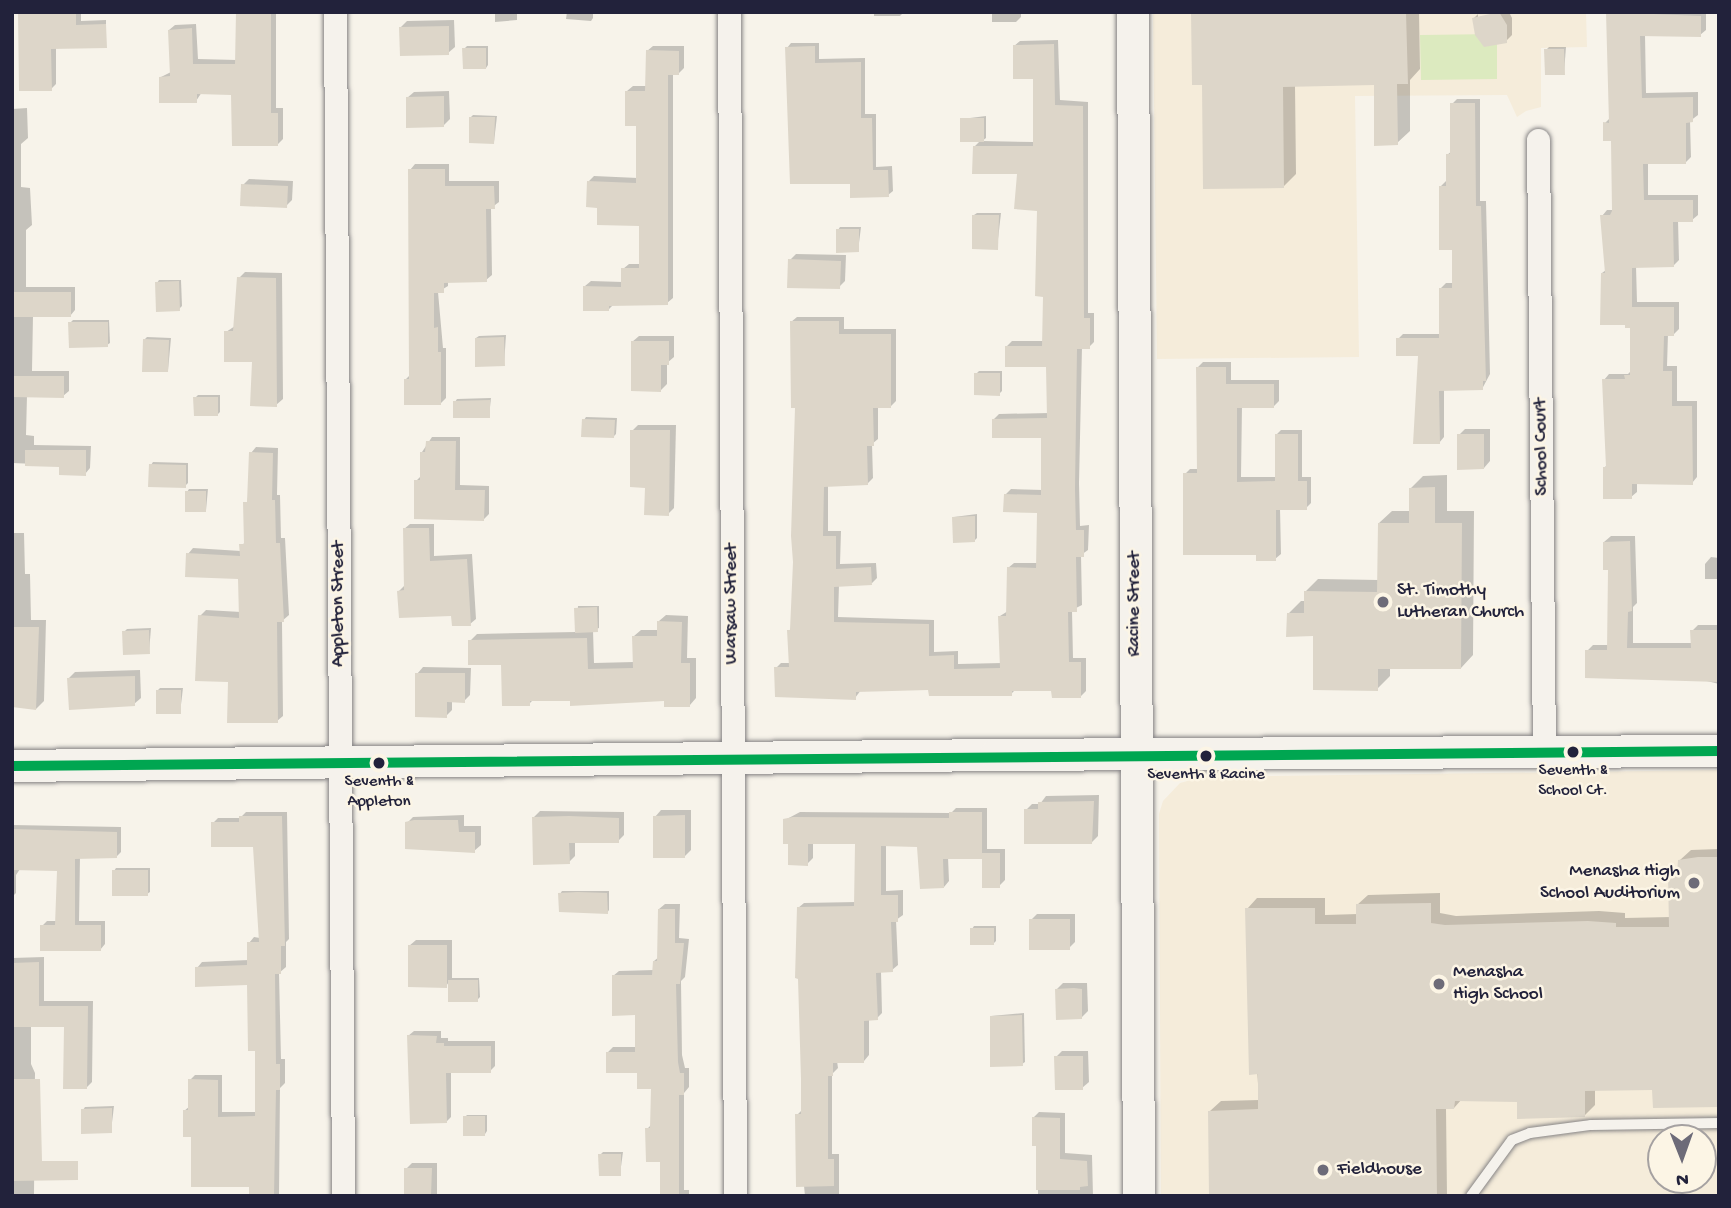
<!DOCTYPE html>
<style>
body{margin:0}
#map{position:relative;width:1731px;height:1208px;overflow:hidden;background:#f7f3ea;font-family:"Gochi Hand",sans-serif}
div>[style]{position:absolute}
.built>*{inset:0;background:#f5ecda}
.green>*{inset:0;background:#dceabf}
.shadow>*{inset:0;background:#0003}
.building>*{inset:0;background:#ddd6c9}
.roads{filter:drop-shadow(0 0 2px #868485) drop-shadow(0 0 2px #868485)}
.lane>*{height:10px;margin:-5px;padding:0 5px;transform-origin:5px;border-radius:5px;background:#f5f2ec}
.street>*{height:23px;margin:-11.5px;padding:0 11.5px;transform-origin:11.5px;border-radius:11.5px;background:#f5f2ec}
.secondary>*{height:32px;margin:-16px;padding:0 16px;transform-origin:16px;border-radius:16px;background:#f5f2ec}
.bus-1>*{height:10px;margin:-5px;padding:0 5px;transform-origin:5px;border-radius:5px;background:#00a651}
.dots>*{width:19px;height:19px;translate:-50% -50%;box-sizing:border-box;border:4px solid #fcf5e5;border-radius:50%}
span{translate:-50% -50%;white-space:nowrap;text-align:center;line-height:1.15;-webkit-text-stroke:5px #fcf5e5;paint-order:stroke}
.bus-label{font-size:17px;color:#22223b}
.street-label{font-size:19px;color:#22223b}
.poi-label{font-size:19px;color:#22223b}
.left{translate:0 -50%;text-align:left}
.right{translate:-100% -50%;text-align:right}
.frame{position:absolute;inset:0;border:14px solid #22223b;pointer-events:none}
.north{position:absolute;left:1647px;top:1124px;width:70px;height:70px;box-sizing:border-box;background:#fcf5e5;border:2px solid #a5a1a1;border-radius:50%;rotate:179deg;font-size:19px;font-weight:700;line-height:28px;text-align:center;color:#22223b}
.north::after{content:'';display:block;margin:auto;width:24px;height:32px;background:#6d6b78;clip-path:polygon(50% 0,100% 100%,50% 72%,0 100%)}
</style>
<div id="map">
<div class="built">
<i style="clip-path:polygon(1153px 12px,1586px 12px,1587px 47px,1541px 48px,1541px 107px,1526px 111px,1517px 117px,1507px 95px,1355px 96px,1359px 357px,1157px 359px)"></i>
<i style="clip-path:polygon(evenodd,1719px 770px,1719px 1196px,1161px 1196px,1159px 814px,1163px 801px,1180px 783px,1202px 777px,1719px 770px,1661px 1138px,1703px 1138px,1703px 1180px,1661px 1180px,1661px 1138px)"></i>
</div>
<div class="green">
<i style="clip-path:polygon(1497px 34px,1497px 79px,1421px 80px,1420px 35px)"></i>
</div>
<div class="shadow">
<i style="clip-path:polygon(19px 12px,81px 12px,81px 21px,106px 20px,106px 42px,56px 47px,56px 84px,51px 89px)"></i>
<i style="clip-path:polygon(238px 12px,276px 12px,276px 108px,283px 108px,283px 139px,278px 144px,233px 93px,202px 92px,196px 101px,161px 77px,171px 72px,169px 30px,175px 25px,196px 24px,198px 59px,237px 60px)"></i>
<i style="clip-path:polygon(495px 12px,517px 12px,517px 20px,495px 22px)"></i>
<i style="clip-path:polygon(567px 12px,593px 12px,593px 18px,591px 21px,566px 19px)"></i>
<i style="clip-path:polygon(874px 12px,904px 12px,900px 16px,874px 16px)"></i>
<i style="clip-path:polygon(992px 12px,1021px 12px,1021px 17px,1016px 22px,992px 22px)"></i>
<i style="clip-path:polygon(1192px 12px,1419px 12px,1420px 69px,1410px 80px,1410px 131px,1397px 143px,1375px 83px,1295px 85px,1296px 174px,1283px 187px,1203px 83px)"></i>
<i style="clip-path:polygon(1480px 12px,1489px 12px,1478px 14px,1478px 18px,1509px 12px,1512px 18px,1512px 35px,1506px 41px,1474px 18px)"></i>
<i style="clip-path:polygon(1608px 12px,1706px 12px,1706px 30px,1700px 35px,1645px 34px,1646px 93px,1698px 92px,1698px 115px,1690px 121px,1691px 157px,1686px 162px,1648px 162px,1648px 195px,1698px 195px,1698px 215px,1692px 220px,1678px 220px,1679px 260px,1674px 265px,1636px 266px,1637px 302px,1679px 302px,1679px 329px,1674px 334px,1668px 334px,1667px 366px,1677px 366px,1677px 401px,1697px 401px,1697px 477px,1692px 483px,1637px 482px,1637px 492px,1631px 497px,1605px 467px,1607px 465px,1604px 380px,1609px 374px,1628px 374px,1632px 370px,1632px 327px,1602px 273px,1606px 270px,1602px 216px,1607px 210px,1614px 210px,1613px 139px,1605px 123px,1610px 118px)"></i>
<i style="clip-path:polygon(454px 20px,455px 47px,448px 53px,400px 28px,407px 21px)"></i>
<i style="clip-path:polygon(1058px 40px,1060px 100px,1088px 102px,1088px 313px,1094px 313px,1094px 342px,1089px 347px,1082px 347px,1079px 483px,1080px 526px,1089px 525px,1088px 550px,1081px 555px,1082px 605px,1072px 610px,1073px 658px,1086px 658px,1086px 691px,1081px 696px,1053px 690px,1016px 689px,1011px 694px,930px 688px,861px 690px,855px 698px,776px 668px,781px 663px,790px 663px,789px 631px,792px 627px,797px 406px,791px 322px,797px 317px,844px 317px,844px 329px,896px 329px,896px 401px,891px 406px,878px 406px,878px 439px,872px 444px,873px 478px,867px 484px,828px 485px,828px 531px,841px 531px,840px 564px,876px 563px,877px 578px,872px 583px,839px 585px,838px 617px,934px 620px,934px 652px,958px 651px,958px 664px,1002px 663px,1000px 616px,1008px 611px,1008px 568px,1014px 563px,1038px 563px,1038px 511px,1005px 495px,1011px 489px,1043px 490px,1043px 436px,994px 419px,999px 414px,1049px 413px,1048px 365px,1007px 346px,1012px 341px,1044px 341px,1045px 295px,1038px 210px,1019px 173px,974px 147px,980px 141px,962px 119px,986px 116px,986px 138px,982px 141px,1035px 142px,1035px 77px,1014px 46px,1020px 41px)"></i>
<i style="clip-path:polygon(791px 43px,819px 43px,819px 59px,865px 58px,865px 114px,876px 114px,876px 167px,892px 166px,893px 191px,888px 195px,851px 182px,787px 48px)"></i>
<i style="clip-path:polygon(467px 46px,488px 46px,488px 65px,486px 68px,464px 49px)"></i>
<i style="clip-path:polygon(653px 46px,684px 46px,684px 68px,678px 74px,673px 74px,673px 298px,667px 303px,614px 304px,608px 310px,585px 286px,591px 281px,623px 282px,623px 269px,629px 264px,641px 264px,641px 224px,599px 206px,589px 181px,594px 176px,638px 178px,638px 124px,627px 91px,633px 86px,647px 86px,647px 51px)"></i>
<i style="clip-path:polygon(1549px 47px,1566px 47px,1564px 73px,1546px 50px)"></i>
<i style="clip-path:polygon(449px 91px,450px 119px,444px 125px,407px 98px,414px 92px)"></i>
<i style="clip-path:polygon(1457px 99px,1480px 99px,1480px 201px,1486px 201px,1490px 374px,1482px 389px,1444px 389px,1444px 437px,1439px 443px,1420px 354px,1398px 339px,1403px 334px,1441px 334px,1440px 289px,1446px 283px,1453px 283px,1453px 248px,1441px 186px,1447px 180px,1447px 155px,1452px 151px,1452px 104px)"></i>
<i style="clip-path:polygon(27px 108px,28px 138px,21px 144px,21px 187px,30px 188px,32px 225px,26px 230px,26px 287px,75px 287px,75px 310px,70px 316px,33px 316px,32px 371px,69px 371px,69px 391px,63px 396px,27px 396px,26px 435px,34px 436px,34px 445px,91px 446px,90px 468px,85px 474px,60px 465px,12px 463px,12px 109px)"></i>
<i style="clip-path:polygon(473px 115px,497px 116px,494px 142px,470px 118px)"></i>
<i style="clip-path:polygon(415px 164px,449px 164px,449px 181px,499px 181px,499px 202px,491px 208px,492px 275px,486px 280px,448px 282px,448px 286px,438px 292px,443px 348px,446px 348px,446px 398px,441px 403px,406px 379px,411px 374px,410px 170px)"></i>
<i style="clip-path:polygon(249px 179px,293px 181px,292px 200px,286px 206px,243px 185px)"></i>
<i style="clip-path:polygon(977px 213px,1001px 213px,997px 248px,974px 215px)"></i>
<i style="clip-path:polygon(840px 227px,861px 227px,858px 251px,838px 230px)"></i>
<i style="clip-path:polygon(796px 254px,846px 255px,845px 281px,839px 287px,790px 260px)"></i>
<i style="clip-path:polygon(245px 272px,282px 273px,283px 399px,276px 405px,254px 360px,226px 332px,235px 326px,239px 278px)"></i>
<i style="clip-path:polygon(159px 280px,181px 280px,182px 306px,179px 309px,157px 283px)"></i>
<i style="clip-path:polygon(73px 320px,109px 320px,110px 343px,107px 345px,70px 323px)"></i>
<i style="clip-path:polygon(506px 335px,504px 364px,476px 338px,479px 336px)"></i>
<i style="clip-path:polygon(639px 336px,674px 336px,674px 357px,667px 363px,667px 384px,661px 390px,632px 342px)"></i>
<i style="clip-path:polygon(147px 337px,171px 338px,168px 370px,144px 340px)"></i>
<i style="clip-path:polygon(1203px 362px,1231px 362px,1231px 380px,1279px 380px,1279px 401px,1274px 406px,1242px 406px,1241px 477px,1277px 477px,1276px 435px,1281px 430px,1302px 430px,1302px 477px,1311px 477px,1311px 503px,1306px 508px,1280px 508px,1281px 554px,1275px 559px,1257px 553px,1185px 474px,1190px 469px,1198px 469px,1198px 367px)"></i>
<i style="clip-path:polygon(979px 371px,1002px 371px,1002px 391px,999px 394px,976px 374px)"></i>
<i style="clip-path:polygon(198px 395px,220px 395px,220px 412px,217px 415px,195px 398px)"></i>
<i style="clip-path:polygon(491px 398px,489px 416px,455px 402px,457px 399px)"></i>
<i style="clip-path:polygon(586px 417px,617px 418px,616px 434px,614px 436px,584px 420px)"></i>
<i style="clip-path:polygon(638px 425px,676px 425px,674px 508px,668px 514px,647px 486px,632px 431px)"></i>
<i style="clip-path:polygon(1465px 429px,1490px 429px,1490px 461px,1484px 468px,1459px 435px)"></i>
<i style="clip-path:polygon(432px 437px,460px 437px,460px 485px,489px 486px,489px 514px,484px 519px,416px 481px,422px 475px,422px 452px)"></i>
<i style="clip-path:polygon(256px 447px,278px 448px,277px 495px,280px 495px,281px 538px,285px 538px,289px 615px,282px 621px,283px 716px,277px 721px,230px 680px,200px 616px,206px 610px,241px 612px,239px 577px,188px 554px,193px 548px,241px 551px,245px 540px,251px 453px)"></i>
<i style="clip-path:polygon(153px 462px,188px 463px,188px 483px,185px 486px,151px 465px)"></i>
<i style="clip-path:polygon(1447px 475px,1447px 511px,1474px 511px,1473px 655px,1461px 668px,1390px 668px,1390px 676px,1377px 689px,1288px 614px,1301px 601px,1305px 601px,1305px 592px,1318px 579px,1379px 580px,1379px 523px,1392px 511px,1411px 511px,1411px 488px,1423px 476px)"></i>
<i style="clip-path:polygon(189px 489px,208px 489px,206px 510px,187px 492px)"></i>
<i style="clip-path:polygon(977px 514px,977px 538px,974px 541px,954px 517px)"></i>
<i style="clip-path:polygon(410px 524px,434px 524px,434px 556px,472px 554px,476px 619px,470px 624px,399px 591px,405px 585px,404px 529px)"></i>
<i style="clip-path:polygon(12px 533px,24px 533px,25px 574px,30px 574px,31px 620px,46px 620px,44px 701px,36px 709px,12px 706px)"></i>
<i style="clip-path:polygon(1611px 536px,1635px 536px,1637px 603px,1633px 607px,1633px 643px,1692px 643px,1692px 631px,1698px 625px,1719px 625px,1719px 684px,1587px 651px,1593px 645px,1609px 645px,1610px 569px,1604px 542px)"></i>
<i style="clip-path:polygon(1711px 557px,1719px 558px,1719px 579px,1705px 579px,1705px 564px)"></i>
<i style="clip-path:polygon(578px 606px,599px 606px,599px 628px,593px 630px,594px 663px,634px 662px,634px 636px,641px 630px,659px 630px,659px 621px,666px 615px,688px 616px,687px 658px,696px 658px,696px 698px,690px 705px,666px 699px,533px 700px,529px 704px,503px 664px,470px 641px,477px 634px,576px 632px)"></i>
<i style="clip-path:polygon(151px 628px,149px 652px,124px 632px,127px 629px)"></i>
<i style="clip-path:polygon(423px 667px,471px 668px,470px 695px,464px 701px,452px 701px,452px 710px,446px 716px,417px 674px)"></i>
<i style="clip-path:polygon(140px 670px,141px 698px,134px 704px,69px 678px,75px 672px)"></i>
<i style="clip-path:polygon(160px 688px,183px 688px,180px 713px,157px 691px)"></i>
<i style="clip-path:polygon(1099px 795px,1098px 836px,1092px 842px,1026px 810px,1032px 804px,1040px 804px,1046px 796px)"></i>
<i style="clip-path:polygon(956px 808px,987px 808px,987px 849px,1005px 849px,1005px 880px,999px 886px,983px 857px,948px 857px,949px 881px,944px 887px,919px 845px,886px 844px,886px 891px,903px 890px,903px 915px,896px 920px,898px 965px,892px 970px,881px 971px,882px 1013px,877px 1018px,869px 1019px,869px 1055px,864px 1061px,837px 1061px,838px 1068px,832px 1074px,832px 1154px,839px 1154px,839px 1196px,805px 1196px,797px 1115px,803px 1109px,798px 908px,804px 903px,856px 902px,856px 843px,813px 842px,813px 858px,807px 864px,790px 842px,785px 820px,800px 812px,951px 813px)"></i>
<i style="clip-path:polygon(661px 810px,691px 810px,691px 850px,685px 856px,655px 817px)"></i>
<i style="clip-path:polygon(540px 811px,624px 812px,624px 835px,618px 841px,575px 841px,575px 856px,569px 862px,534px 817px)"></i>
<i style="clip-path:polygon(246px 812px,287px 812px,289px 939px,286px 942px,286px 967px,279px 973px,281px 1059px,285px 1059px,285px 1083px,280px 1088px,279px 1196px,250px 1196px,250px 1186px,193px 1135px,184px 1111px,190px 1106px,190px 1080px,195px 1075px,222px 1075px,222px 1112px,257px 1112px,257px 1049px,249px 983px,197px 968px,202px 962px,249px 960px,249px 943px,254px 937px,260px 938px,255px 845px,213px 823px,218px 818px,240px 818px)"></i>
<i style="clip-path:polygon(464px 815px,464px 826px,481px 826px,481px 845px,474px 851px,407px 823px,413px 817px)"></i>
<i style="clip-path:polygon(12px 825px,121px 827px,121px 852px,116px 857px,80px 857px,79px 921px,105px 921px,105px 944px,100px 950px,42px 926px,47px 921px,57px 921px,58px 869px,20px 869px,16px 875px,16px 893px,12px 897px)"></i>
<i style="clip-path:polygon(1719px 849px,1719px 1105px,1654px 1089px,1595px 1089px,1595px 1105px,1584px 1116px,1518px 1100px,1462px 1099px,1454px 1108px,1446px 1108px,1447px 1196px,1211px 1196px,1210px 1111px,1221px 1101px,1259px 1100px,1247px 909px,1257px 898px,1325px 898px,1325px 915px,1358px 914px,1357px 905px,1368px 895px,1440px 893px,1440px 913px,1456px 916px,1599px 911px,1625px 913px,1625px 918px,1671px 917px,1670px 875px,1680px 866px,1680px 860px,1691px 850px)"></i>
<i style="clip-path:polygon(116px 868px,150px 868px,150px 892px,147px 894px,114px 871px)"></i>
<i style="clip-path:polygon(562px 891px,609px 891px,609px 910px,607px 913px,560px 894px)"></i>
<i style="clip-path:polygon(665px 904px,680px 904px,679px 938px,689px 939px,685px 977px,681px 981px,682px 1055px,685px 1068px,689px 1068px,689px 1087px,684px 1093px,684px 1190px,689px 1190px,689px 1196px,662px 1196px,662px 1160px,647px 1129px,652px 1124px,653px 1087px,639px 1071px,607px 1053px,613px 1047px,637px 1047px,636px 1013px,613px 976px,619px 971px,654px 970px,654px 961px,659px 957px,659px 909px)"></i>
<i style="clip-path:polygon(1037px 914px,1075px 914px,1075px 942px,1069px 948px,1031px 920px)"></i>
<i style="clip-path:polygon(974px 926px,996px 926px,996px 941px,993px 944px,972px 929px)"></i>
<i style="clip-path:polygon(416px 940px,452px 940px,452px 978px,479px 978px,480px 997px,477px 1000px,449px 982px,446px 986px,409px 946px)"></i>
<i style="clip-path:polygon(44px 957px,44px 1001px,93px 1001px,92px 1082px,86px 1088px,66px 1025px,31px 1025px,31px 1064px,35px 1073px,34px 1196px,12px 1196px,12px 958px)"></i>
<i style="clip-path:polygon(1063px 983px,1087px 983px,1088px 1011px,1082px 1017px,1057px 989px)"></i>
<i style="clip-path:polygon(1024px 1013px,1025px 1062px,1022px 1064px,991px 1016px)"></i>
<i style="clip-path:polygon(414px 1031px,441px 1031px,441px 1038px,448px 1038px,448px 1041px,495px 1041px,495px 1066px,490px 1071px,451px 1071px,451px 1117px,446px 1122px,408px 1036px)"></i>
<i style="clip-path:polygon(1062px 1051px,1088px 1051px,1089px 1082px,1082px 1088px,1056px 1057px)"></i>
<i style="clip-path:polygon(114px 1106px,111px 1131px,83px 1110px,85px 1107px)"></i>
<i style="clip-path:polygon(1039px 1112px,1065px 1113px,1065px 1153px,1092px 1155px,1093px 1196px,1038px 1196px,1038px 1144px,1033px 1118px)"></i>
<i style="clip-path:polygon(467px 1115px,487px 1115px,487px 1131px,485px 1134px,465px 1117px)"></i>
<i style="clip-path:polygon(603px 1152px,623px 1152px,620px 1174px,600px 1155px)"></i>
<i style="clip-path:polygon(412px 1163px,437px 1163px,437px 1196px,406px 1196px,406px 1169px)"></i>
</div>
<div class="building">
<i style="clip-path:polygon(18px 12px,76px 12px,76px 25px,106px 24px,107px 48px,51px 49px,52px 91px,19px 91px)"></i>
<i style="clip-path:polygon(236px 12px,271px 12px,271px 113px,278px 113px,278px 146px,232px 146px,231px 95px,197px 94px,197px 103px,159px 103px,159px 77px,170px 76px,168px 30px,192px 28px,193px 64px,235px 64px)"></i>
<i style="clip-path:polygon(1191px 12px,1406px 12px,1408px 84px,1397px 84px,1398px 145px,1374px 146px,1374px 85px,1283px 87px,1284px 188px,1203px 189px,1202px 85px,1192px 85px)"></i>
<i style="clip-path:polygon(1499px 12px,1507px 25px,1507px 43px,1484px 47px,1475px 35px,1472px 18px)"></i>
<i style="clip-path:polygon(1606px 12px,1701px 16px,1701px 37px,1640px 36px,1642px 98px,1693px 97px,1693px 122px,1686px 123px,1686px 164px,1643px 164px,1644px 200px,1693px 200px,1693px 222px,1673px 222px,1674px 267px,1632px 268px,1632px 307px,1674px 307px,1674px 336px,1664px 336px,1663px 371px,1672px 371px,1672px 406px,1692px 406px,1693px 485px,1632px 484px,1632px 499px,1603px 499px,1603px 467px,1606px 467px,1602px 379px,1625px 379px,1624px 375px,1630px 375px,1630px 328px,1625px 328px,1625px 325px,1600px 325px,1601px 273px,1605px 273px,1600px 215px,1610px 215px,1612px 211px,1611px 141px,1603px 141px,1603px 122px,1609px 123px)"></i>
<i style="clip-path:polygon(449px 26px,449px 55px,400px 56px,399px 27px)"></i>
<i style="clip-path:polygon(1054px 44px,1055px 105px,1083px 106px,1084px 318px,1090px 318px,1090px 349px,1077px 349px,1075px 489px,1076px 530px,1084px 530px,1084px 557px,1076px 557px,1077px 612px,1068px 612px,1069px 662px,1081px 662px,1081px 698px,1052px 698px,1051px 691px,1012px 691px,1012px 696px,929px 696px,928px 690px,856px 692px,856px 700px,775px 697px,774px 667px,789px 667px,787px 630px,790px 630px,793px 562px,791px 536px,795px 408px,791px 408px,790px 321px,839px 321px,839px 334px,891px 334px,891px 408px,873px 408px,874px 446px,867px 446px,868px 485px,824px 487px,823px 536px,836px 536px,836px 569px,871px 567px,872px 585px,834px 587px,834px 622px,929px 624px,929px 656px,954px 655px,954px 669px,1000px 668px,998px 616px,1006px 616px,1007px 567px,1036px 568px,1037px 513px,1003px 512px,1004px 494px,1041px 495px,1041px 438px,992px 438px,992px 419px,1047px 418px,1046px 367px,1005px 367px,1005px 346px,1042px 346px,1043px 297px,1035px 296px,1037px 211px,1014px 209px,1017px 174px,972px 174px,973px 146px,1033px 146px,1033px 79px,1013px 79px,1013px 45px)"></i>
<i style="clip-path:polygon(815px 46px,815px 63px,861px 62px,861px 118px,872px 118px,873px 170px,888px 170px,889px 197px,850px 198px,850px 184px,790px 184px,785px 47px)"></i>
<i style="clip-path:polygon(462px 48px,486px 48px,486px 69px,463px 69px)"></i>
<i style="clip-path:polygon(1544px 49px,1564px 49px,1565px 75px,1545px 75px)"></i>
<i style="clip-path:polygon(646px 50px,679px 51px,679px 75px,668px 75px,668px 305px,609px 306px,609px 311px,583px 311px,583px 286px,621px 287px,621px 268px,639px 268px,639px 226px,597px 225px,597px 208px,586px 207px,587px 181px,636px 183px,636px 126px,625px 126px,625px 91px,645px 91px)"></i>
<i style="clip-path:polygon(444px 96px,444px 127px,406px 128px,406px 97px)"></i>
<i style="clip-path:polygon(1450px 103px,1475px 103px,1476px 206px,1481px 206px,1486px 381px,1483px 381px,1483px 390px,1439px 391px,1440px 444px,1413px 444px,1418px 356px,1396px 356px,1396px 338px,1439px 338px,1439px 288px,1452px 288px,1452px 250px,1439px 250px,1439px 186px,1446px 186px,1446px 154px,1450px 154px)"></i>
<i style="clip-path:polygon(469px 117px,495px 117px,494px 144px,469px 143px)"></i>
<i style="clip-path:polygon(960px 118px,984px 118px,984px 142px,960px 142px)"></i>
<i style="clip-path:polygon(408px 169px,445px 169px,445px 186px,494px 186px,495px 209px,486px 209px,487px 282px,444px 283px,444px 293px,434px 293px,434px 328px,438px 327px,438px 352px,441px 352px,441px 405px,404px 405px,404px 379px,409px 379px)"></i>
<i style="clip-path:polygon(241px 184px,288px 186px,287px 208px,240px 206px)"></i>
<i style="clip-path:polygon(972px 215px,999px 215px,998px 250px,972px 249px)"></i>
<i style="clip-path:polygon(836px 229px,859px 229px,859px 252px,836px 253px)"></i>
<i style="clip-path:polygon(788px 259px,841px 261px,840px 289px,787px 288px)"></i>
<i style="clip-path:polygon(237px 277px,276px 278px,277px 407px,250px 406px,252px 362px,224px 362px,224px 331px,233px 331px)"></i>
<i style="clip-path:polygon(179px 281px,180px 311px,156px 312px,155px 282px)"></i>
<i style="clip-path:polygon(12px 292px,71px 292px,71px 317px,12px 317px)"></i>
<i style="clip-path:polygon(68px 322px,108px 322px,108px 347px,69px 348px)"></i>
<i style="clip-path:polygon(504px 337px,505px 366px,475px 367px,475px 338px)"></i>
<i style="clip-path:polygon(143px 339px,169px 340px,168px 372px,142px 372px)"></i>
<i style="clip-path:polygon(631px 341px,669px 341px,669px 365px,661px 365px,661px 392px,631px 391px)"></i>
<i style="clip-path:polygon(1196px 367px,1226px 367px,1226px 384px,1274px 384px,1274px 408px,1237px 408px,1237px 482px,1275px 481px,1275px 434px,1298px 434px,1298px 481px,1307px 481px,1307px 510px,1276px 510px,1276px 561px,1256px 561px,1256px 555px,1183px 555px,1183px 473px,1197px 473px)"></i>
<i style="clip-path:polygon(974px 373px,1000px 373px,1000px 396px,974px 395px)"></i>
<i style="clip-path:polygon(12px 376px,64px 376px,64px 398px,12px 397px)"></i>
<i style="clip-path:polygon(193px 397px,218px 397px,218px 416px,194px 416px)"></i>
<i style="clip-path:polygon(490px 400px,490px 418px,453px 418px,453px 401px)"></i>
<i style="clip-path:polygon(582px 419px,615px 420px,614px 438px,581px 437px)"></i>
<i style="clip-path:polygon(630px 430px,670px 430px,669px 516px,644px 515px,645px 488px,630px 487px)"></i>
<i style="clip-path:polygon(1457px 434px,1484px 434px,1484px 469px,1457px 470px)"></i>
<i style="clip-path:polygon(426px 441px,456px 441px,455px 490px,485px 490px,484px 521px,414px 519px,414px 480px,420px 480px,420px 452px,425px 452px)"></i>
<i style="clip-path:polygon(25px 450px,86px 450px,86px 476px,59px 475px,59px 467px,25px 466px)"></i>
<i style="clip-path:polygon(249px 452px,273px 453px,272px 500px,275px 500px,276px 543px,280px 543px,284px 622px,277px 622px,278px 723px,227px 723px,228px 682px,195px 681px,198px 615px,239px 618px,238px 579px,185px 577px,186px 553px,240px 556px,239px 544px,244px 544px,243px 502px,247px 502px)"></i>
<i style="clip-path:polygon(149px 464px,186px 465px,186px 488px,148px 487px)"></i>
<i style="clip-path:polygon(1435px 487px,1435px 523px,1462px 523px,1461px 669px,1378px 669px,1378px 691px,1313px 690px,1313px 636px,1286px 637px,1287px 613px,1304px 613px,1304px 591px,1377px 592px,1378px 523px,1409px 523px,1409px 488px)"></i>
<i style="clip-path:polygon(185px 491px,206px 491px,206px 512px,185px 512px)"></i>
<i style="clip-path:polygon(975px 516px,975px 542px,953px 543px,952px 517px)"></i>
<i style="clip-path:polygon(403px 528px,429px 528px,430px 561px,467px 559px,471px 626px,452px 626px,451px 616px,399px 618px,397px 591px,404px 590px)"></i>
<i style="clip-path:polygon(1630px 541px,1632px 611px,1628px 612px,1627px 648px,1691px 648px,1690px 630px,1719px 630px,1719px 682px,1585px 678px,1585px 650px,1607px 650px,1608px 570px,1603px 570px,1603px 542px)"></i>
<i style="clip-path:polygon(597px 607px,598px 632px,575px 633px,574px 608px)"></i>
<i style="clip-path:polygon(657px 621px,682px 622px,681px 663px,690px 663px,690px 707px,664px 707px,664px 701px,570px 706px,570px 701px,530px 701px,530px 706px,502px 706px,501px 665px,468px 665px,468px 640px,587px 638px,588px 669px,633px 668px,632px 636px,657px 636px)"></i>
<i style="clip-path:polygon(12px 627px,39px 627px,36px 710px,12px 707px)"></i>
<i style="clip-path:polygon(149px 630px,150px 654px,123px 655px,122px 631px)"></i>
<i style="clip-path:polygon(415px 673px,465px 673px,465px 703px,447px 702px,447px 718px,415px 717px)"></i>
<i style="clip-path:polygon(135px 676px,135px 706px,69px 710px,67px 678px)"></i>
<i style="clip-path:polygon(156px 690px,181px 690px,181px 714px,156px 714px)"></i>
<i style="clip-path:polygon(1094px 801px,1092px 844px,1024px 844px,1024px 809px,1038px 809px,1038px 802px)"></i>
<i style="clip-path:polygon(949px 812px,982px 812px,982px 853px,1000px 853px,1000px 888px,982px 888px,982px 859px,943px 859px,944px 888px,920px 889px,917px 847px,881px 846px,881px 895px,898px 895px,898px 922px,891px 922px,893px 972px,876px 973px,878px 1020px,864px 1021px,864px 1063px,833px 1063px,833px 1076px,828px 1076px,828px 1159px,834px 1159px,834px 1186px,796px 1187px,795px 1114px,801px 1114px,801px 1079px,798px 979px,795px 978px,797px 907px,854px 906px,855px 844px,808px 844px,808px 866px,788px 865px,788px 844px,783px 844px,783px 819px,793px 817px,949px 818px)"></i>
<i style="clip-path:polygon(685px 815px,685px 858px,653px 858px,653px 816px)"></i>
<i style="clip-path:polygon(239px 816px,282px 816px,285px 946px,281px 946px,281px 974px,275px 974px,276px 1064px,280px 1064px,280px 1090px,276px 1090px,274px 1196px,249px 1196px,249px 1187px,191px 1187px,191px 1137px,183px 1137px,183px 1110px,188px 1110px,188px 1079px,218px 1080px,218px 1117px,255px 1116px,255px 1051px,248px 1051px,247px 985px,195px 987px,195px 967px,247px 965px,247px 942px,259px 942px,253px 847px,211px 847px,211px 822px,239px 822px)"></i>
<i style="clip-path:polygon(569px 816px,619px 818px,619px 843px,569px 843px,570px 864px,533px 865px,532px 817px)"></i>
<i style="clip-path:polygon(414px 820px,458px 820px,459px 832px,475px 832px,475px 853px,405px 849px,405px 822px)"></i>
<i style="clip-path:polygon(12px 829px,117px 832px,117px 858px,75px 859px,75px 925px,101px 925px,101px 951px,40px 951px,40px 925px,55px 925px,57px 871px,12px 870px)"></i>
<i style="clip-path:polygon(1698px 857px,1719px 857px,1719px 1107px,1653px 1108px,1652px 1090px,1585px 1091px,1585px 1117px,1517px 1119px,1517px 1102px,1455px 1101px,1454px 1109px,1436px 1109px,1437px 1196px,1209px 1196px,1208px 1111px,1258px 1109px,1258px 1074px,1249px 1075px,1245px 908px,1315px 908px,1315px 924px,1356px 924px,1356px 904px,1431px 903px,1431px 923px,1445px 925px,1588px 921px,1616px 923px,1616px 927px,1669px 927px,1668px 874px,1677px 874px,1678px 860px)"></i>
<i style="clip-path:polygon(112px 870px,148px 870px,148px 896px,112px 896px)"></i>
<i style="clip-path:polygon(578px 892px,607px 893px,608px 914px,559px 912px,558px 893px)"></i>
<i style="clip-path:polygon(658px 909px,675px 909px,675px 943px,684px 943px,680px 984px,676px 984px,678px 1062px,680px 1073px,684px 1073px,684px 1095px,679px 1095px,679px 1196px,660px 1196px,660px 1162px,646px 1162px,645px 1128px,650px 1128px,651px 1089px,637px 1089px,637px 1073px,606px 1073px,606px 1052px,635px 1052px,635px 1015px,612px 1016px,612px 975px,652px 975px,653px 961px,657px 961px)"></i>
<i style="clip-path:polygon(1029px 919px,1070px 919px,1070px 950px,1029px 950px)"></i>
<i style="clip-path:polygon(970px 928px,994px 928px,994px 945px,970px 945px)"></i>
<i style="clip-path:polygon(408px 945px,447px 945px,447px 988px,408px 987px)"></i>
<i style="clip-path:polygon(39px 962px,39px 1006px,88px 1006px,87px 1089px,63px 1089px,64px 1027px,12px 1027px,12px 963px)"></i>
<i style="clip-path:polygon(448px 980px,478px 980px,478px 1002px,448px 1002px)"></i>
<i style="clip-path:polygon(1074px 988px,1082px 989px,1082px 1019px,1056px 1020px,1055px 989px)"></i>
<i style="clip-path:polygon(1022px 1015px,1023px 1066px,990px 1067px,990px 1016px)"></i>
<i style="clip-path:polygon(407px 1035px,437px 1036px,436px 1043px,444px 1043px,444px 1046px,491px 1046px,491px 1073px,446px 1073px,447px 1123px,410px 1124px)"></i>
<i style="clip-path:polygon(1054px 1056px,1083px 1056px,1083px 1090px,1055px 1090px)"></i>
<i style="clip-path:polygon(12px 1079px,40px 1079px,42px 1161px,78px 1161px,78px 1180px,12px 1181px)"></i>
<i style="clip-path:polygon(112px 1108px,112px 1133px,81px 1134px,81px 1109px)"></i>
<i style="clip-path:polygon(463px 1116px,485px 1116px,485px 1136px,463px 1136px)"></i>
<i style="clip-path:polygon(1032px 1117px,1060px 1118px,1060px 1159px,1087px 1161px,1088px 1186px,1080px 1187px,1080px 1190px,1036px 1190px,1036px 1146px,1032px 1146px)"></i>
<i style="clip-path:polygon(598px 1154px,621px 1154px,621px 1176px,599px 1176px)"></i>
<i style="clip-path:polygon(404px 1168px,432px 1168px,431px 1196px,404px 1196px)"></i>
</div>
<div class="roads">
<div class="lane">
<i style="left:1471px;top:1196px;width:69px;rotate:-53.8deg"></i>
<i style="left:1512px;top:1140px;width:19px;rotate:-21deg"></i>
<i style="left:1530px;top:1133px;width:62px;rotate:-7.5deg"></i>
<i style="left:1591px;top:1125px;width:128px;rotate:-0.9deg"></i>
</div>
<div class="street">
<i style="left:335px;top:12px;width:1184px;rotate:89.61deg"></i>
<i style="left:729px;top:12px;width:1184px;rotate:89.71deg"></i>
<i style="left:1538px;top:140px;width:613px;rotate:89.44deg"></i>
</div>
<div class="secondary">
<i style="left:1133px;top:12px;width:1184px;rotate:89.71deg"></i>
<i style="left:12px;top:766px;width:984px;rotate:-0.64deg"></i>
<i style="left:996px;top:755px;width:723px;rotate:-0.32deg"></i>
</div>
</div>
<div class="bus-1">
<i style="left:12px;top:766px;width:1707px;rotate:-0.5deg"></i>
</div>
<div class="dots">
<i style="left:1383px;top:602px;background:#6d6b78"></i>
<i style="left:1573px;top:752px;background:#22223b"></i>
<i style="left:1206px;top:756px;background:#22223b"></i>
<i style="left:379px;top:763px;background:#22223b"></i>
<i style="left:1694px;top:883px;background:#6d6b78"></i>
<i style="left:1439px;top:984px;background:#6d6b78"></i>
<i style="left:1323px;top:1170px;background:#6d6b78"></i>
</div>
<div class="bus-label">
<span style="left:1573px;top:782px">Seventh &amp;<br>School Ct.</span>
<span style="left:1206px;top:776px">Seventh &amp; Racine</span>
<span style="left:379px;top:793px">Seventh &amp;<br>Appleton</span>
</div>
<div class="street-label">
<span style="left:1542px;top:447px;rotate:-91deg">School Court</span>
<span style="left:339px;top:604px;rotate:-90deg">Appleton Street</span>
<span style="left:732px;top:604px;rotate:-90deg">Warsaw Street</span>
<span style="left:1135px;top:604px;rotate:-90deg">Racine Street</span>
</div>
<div class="poi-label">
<span class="left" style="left:1397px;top:602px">St. Timothy<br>Lutheran Church</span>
<span class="right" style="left:1680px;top:883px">Menasha High<br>School Auditorium</span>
<span class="left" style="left:1453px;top:984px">Menasha<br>High School</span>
<span class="left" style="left:1337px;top:1170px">Fieldhouse</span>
</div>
<div class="frame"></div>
<div class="north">N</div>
</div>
